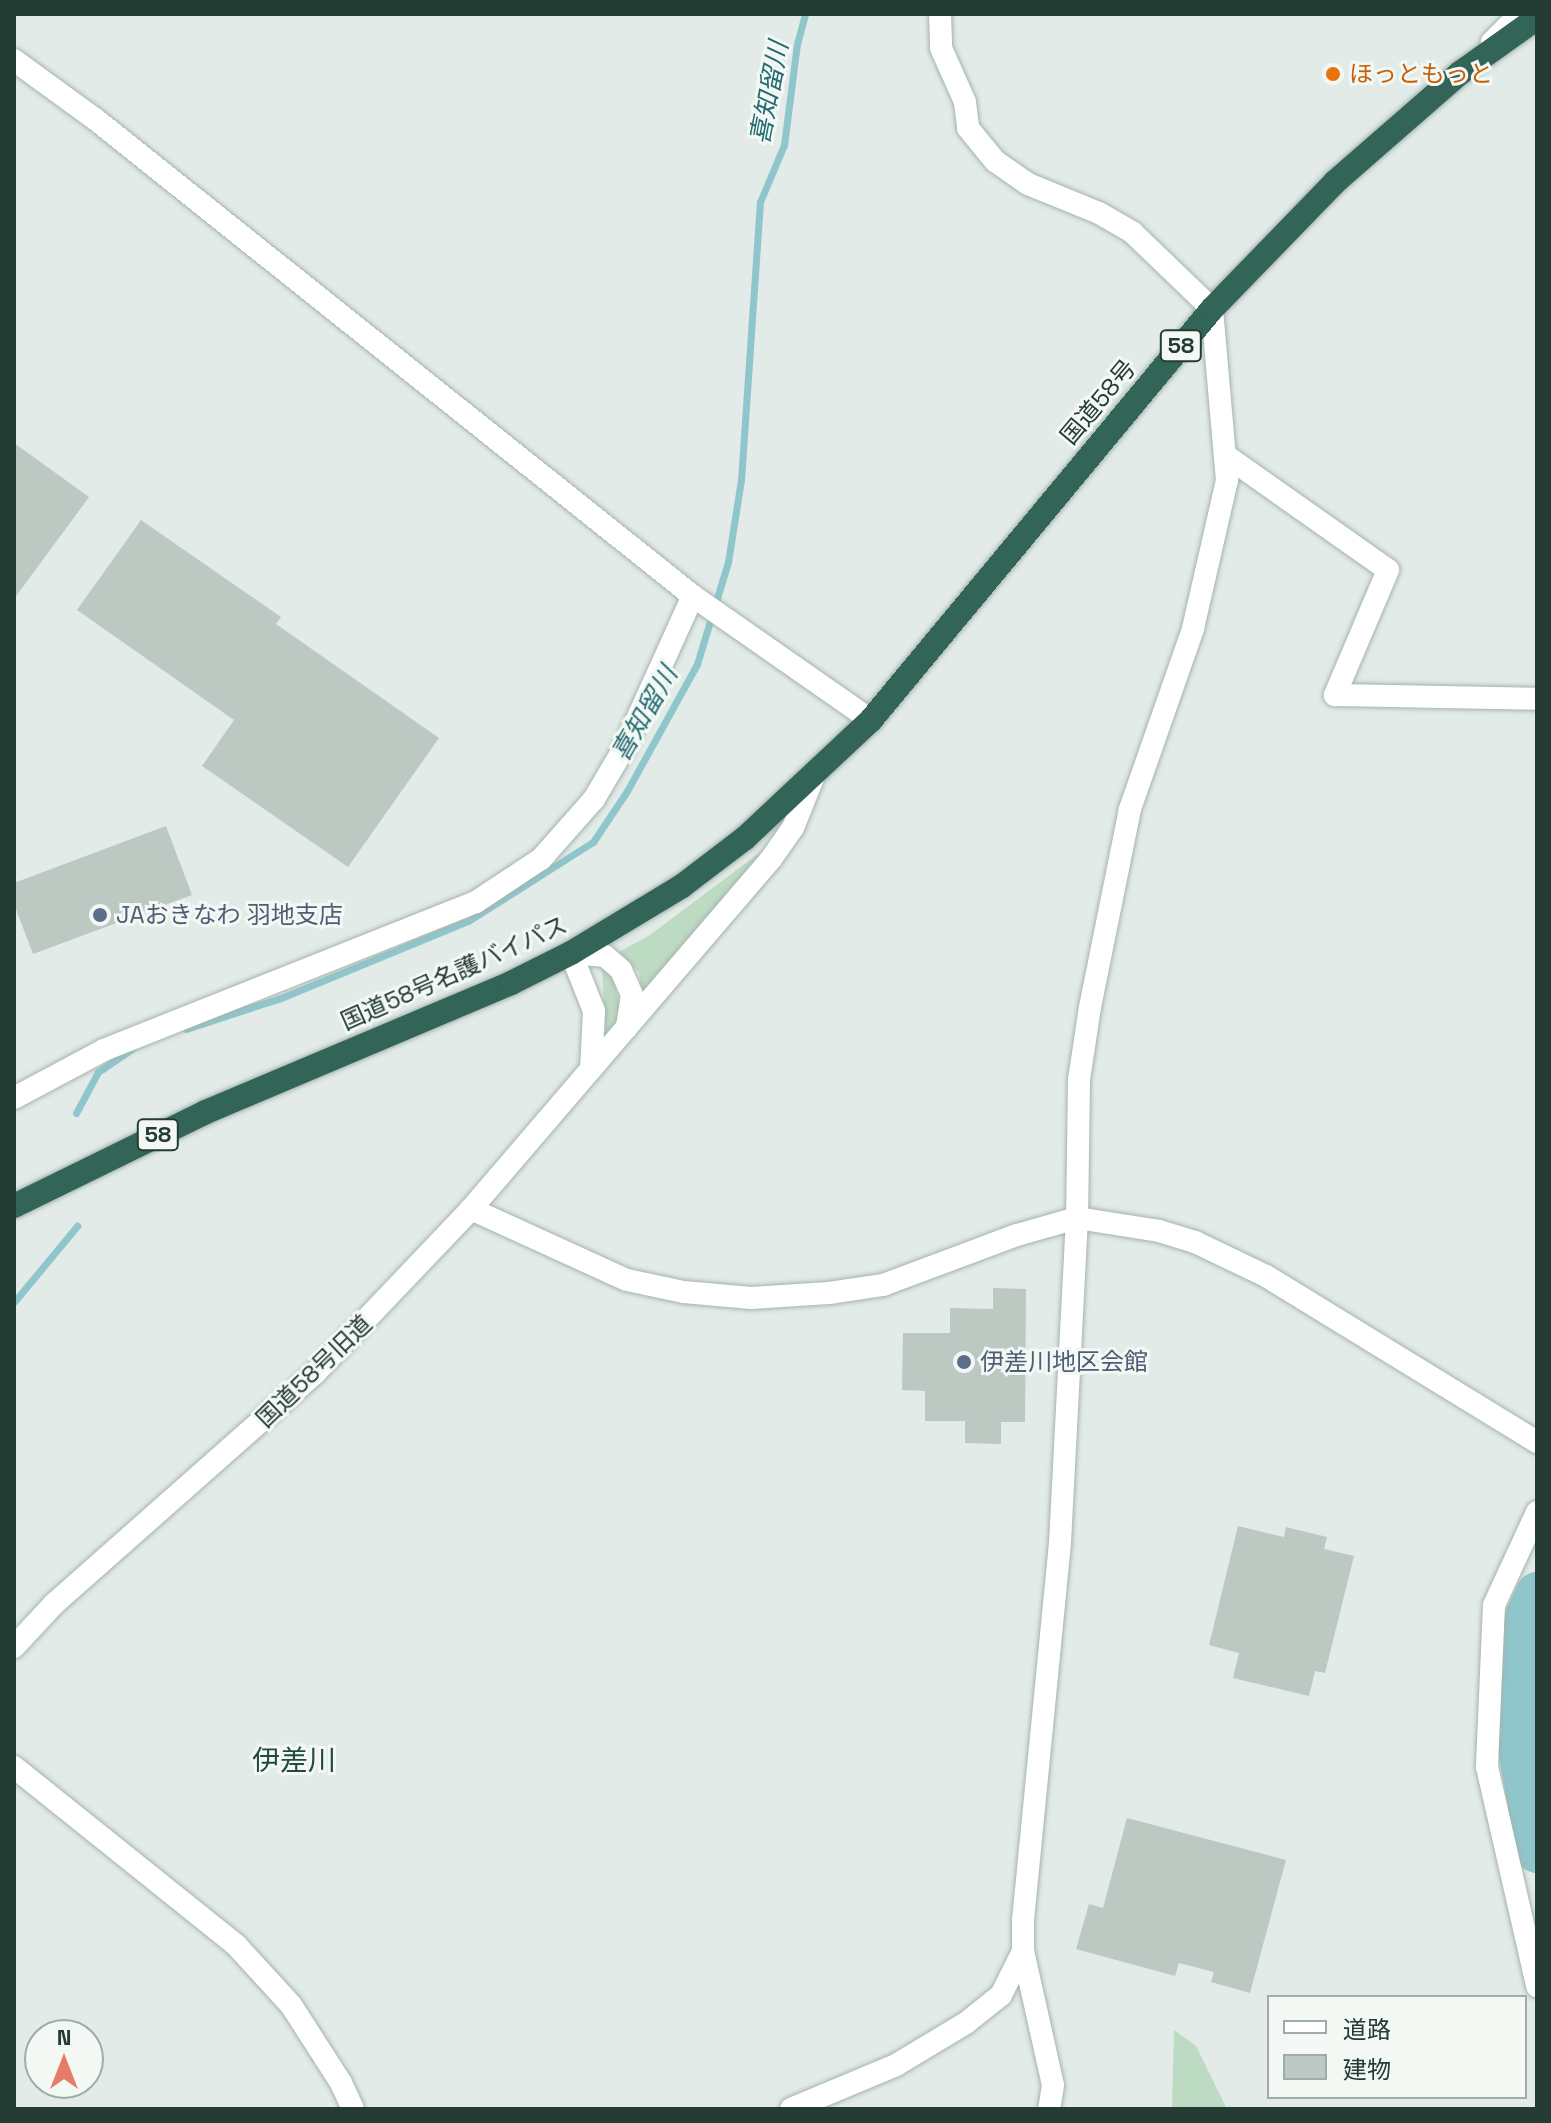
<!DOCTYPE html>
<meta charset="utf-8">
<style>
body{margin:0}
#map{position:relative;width:1551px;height:2123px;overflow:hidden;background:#e2ebe7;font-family:"Space Grotesk","Noto Sans JP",sans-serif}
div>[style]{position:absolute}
.green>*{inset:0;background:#bddac3}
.stream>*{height:7px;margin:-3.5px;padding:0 3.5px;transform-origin:3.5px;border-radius:3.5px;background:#8fc6cc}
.river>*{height:42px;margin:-21px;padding:0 21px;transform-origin:21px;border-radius:21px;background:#8fc6cc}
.building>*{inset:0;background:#bbc9c2}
.roads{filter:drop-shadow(0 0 2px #a5b3ad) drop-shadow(0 0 2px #a5b3ad)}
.minor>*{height:22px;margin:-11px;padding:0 11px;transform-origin:11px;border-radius:11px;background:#fff}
.highway>*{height:24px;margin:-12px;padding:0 12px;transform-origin:12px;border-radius:12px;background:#326457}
.dots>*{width:22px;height:22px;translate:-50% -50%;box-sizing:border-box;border:4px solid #f3f8f5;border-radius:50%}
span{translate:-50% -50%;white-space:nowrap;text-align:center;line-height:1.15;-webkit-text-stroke:6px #f3f8f5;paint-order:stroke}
.shield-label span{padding:2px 6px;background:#f3f8f5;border:2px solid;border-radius:6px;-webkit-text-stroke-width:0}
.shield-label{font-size:22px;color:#243b33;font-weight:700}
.food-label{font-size:24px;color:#c56008}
.left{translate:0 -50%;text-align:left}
.street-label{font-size:24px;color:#243b33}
.service-label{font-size:24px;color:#4e5e75}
.water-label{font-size:26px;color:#236a72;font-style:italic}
.quarter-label{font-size:28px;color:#224b3e}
.frame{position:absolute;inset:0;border:16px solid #243b33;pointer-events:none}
.legend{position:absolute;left:1267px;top:1995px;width:260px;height:104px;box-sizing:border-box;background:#f3f8f5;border:2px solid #a0aca7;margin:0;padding:10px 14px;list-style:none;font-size:24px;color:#243b33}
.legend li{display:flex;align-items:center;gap:16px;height:40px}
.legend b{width:40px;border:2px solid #a0aca7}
.north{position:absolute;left:24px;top:2019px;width:80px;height:80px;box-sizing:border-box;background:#f3f8f5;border:2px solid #a0aca7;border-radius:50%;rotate:0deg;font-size:22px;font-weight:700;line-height:32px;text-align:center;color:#243b33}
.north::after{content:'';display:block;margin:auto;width:28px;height:36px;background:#e67c66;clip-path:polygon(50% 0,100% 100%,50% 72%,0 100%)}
</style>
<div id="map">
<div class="green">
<i style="clip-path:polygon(759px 853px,762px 856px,643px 1000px,639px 972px,619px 952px,650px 935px)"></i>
<i style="clip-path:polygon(602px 968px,613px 979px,621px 1010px,618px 1023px,606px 1041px)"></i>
<i style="clip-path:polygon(1174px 2030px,1196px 2046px,1227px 2109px,1172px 2109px)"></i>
</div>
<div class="stream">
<i style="left:186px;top:1029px;width:100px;rotate:-18.1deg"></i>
<i style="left:281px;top:998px;width:202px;rotate:-22.4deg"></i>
<i style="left:468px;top:921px;width:148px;rotate:-32.3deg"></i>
<i style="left:593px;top:842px;width:61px;rotate:-56.3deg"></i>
<i style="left:627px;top:791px;width:145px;rotate:-61.1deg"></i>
<i style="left:697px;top:664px;width:107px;rotate:-73.1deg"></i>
<i style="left:728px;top:562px;width:83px;rotate:-81deg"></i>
<i style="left:741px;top:480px;width:279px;rotate:-86.1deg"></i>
<i style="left:760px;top:202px;width:62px;rotate:-67.2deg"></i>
<i style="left:784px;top:145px;width:102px;rotate:-82.7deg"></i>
<i style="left:797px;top:44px;width:31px;rotate:-75deg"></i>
<i style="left:76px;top:1113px;width:47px;rotate:-61.8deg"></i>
<i style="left:98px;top:1072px;width:42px;rotate:-34.4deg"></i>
<i style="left:14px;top:1302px;width:99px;rotate:-50.3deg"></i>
</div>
<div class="river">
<i style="left:1537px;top:1593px;width:26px;rotate:115deg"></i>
<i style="left:1526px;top:1617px;width:49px;rotate:99.5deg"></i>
<i style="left:1518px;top:1665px;width:61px;rotate:92.8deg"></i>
<i style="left:1515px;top:1726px;width:128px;rotate:80.1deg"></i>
</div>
<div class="building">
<i style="clip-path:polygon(14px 443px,89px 497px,14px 599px)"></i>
<i style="clip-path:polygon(141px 520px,281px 617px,276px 624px,439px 738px,348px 867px,202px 766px,234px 720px,77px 610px)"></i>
<i style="clip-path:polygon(166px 826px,192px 895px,33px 954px,14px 904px,14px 883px)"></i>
<i style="clip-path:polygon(993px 1288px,1026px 1289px,1025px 1422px,1001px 1422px,1001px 1444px,965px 1443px,965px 1421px,925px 1421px,925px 1391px,902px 1390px,903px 1333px,950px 1333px,950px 1308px,993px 1309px)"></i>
<i style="clip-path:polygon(1238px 1526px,1284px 1537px,1286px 1527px,1327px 1537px,1324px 1549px,1354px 1556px,1325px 1673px,1315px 1671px,1309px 1696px,1233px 1678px,1239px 1653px,1209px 1645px)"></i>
<i style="clip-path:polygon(1127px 1818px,1286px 1860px,1250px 1993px,1211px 1982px,1214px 1972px,1179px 1963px,1175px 1976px,1076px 1949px,1089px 1904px,1103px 1908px)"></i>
</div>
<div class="roads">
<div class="minor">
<i style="left:940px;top:14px;width:34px;rotate:88deg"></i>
<i style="left:941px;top:48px;width:59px;rotate:66deg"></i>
<i style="left:965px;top:102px;width:26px;rotate:83deg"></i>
<i style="left:968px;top:128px;width:43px;rotate:50.7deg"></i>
<i style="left:995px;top:161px;width:40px;rotate:34.9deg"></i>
<i style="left:1028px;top:184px;width:77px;rotate:22.2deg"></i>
<i style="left:1099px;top:213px;width:39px;rotate:30deg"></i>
<i style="left:1133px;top:233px;width:110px;rotate:43.9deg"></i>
<i style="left:1212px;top:309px;width:172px;rotate:85deg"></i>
<i style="left:1227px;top:480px;width:153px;rotate:102.9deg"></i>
<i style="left:1193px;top:629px;width:191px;rotate:109.3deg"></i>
<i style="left:1130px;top:809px;width:202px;rotate:101.4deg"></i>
<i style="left:1090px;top:1007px;width:74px;rotate:98.6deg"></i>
<i style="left:1079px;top:1080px;width:138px;rotate:90.8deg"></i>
<i style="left:1077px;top:1218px;width:325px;rotate:93deg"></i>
<i style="left:1060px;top:1543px;width:378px;rotate:95.6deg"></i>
<i style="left:1023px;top:1919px;width:32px;rotate:90deg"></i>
<i style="left:1023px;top:1951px;width:137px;rotate:77.4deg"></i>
<i style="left:1053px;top:2085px;width:24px;rotate:99deg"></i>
<i style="left:1492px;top:42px;width:40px;rotate:-45deg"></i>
<i style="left:14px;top:60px;width:100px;rotate:36.1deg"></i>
<i style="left:95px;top:119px;width:765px;rotate:38.58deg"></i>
<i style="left:693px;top:596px;width:217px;rotate:34.9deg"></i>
<i style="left:1225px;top:455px;width:199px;rotate:35.2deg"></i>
<i style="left:1388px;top:570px;width:136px;rotate:113deg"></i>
<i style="left:1335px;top:695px;width:202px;rotate:1.1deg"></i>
<i style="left:591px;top:1069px;width:58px;rotate:-87deg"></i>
<i style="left:594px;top:1011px;width:62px;rotate:-111.6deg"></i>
<i style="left:571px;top:953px;width:34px;rotate:5deg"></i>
<i style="left:605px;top:956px;width:21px;rotate:41deg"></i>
<i style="left:621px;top:970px;width:27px;rotate:66deg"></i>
<i style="left:632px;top:995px;width:33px;rotate:99deg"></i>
<i style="left:14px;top:1098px;width:102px;rotate:-28.1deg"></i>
<i style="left:104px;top:1050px;width:400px;rotate:-21.7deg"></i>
<i style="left:476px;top:902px;width:78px;rotate:-33.5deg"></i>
<i style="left:541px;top:859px;width:80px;rotate:-48.5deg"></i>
<i style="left:594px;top:799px;width:57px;rotate:-59.4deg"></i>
<i style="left:623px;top:750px;width:169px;rotate:-65.6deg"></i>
<i style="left:471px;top:1209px;width:171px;rotate:24.5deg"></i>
<i style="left:627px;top:1280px;width:58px;rotate:11.9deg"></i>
<i style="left:684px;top:1292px;width:67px;rotate:5.1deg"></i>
<i style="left:751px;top:1298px;width:78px;rotate:-3.7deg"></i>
<i style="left:829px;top:1293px;width:55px;rotate:-8.4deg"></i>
<i style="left:883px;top:1285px;width:143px;rotate:-20.5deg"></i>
<i style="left:1017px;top:1235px;width:62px;rotate:-15.8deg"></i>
<i style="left:1077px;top:1218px;width:83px;rotate:9deg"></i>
<i style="left:1159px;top:1231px;width:38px;rotate:17deg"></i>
<i style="left:1195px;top:1242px;width:79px;rotate:25.6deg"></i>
<i style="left:1266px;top:1276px;width:318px;rotate:31.5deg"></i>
<i style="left:1537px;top:1512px;width:102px;rotate:114.8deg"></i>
<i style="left:1494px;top:1605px;width:162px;rotate:92.5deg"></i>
<i style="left:1487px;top:1767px;width:225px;rotate:77.1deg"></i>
<i style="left:14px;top:1647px;width:59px;rotate:-47.1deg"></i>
<i style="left:54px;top:1604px;width:349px;rotate:-41.5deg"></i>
<i style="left:315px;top:1373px;width:226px;rotate:-46.4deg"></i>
<i style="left:471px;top:1209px;width:461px;rotate:-49.4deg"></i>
<i style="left:771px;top:859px;width:38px;rotate:-55deg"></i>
<i style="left:793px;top:828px;width:54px;rotate:-68.2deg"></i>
<i style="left:14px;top:1767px;width:285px;rotate:38.7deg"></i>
<i style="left:236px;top:1945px;width:81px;rotate:47.5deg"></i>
<i style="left:291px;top:2005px;width:93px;rotate:57.3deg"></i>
<i style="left:341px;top:2083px;width:29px;rotate:65deg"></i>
<i style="left:791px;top:2109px;width:114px;rotate:-22.7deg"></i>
<i style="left:896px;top:2065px;width:82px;rotate:-31deg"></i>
<i style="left:966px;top:2023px;width:45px;rotate:-38.7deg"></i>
<i style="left:1001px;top:1995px;width:49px;rotate:-63.4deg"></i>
</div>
<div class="highway">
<i style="left:14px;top:1206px;width:214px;rotate:-26.1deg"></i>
<i style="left:206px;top:1112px;width:331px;rotate:-22.9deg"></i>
<i style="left:511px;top:983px;width:67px;rotate:-26.6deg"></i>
<i style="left:571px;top:953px;width:130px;rotate:-31.1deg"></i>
<i style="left:682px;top:886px;width:79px;rotate:-37.3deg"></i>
<i style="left:745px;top:838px;width:173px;rotate:-43.1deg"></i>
<i style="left:871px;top:720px;width:534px;rotate:-50.32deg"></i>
<i style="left:1212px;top:309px;width:177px;rotate:-45.9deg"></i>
<i style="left:1335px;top:182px;width:166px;rotate:-41.1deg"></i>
<i style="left:1460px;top:73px;width:95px;rotate:-35.5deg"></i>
</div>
</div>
<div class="dots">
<i style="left:1333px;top:74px;background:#e8710a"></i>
<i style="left:100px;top:915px;background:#5c6f8a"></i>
<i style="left:964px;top:1362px;background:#5c6f8a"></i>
</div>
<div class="shield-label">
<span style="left:1181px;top:346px">58</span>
<span style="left:158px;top:1135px">58</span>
</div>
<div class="food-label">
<span class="left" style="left:1349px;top:74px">ほっともっと</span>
</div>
<div class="street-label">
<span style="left:1098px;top:402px;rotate:-50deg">国道58号</span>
<span style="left:454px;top:973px;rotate:-24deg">国道58号名護バイパス</span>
<span style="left:314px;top:1371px;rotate:-44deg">国道58号旧道</span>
</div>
<div class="service-label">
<span class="left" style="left:116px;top:915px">JAおきなわ 羽地支店</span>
<span class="left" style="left:980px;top:1362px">伊差川地区会館</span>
</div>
<div class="water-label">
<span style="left:770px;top:93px;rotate:-79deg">喜知留川</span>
<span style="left:645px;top:714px;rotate:-60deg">喜知留川</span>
</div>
<div class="quarter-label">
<span style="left:294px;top:1760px">伊差川</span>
</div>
<div class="frame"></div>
<ul class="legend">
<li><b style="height:10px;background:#fff"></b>道路</li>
<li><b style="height:22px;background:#bbc9c2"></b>建物</li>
</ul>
<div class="north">N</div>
</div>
